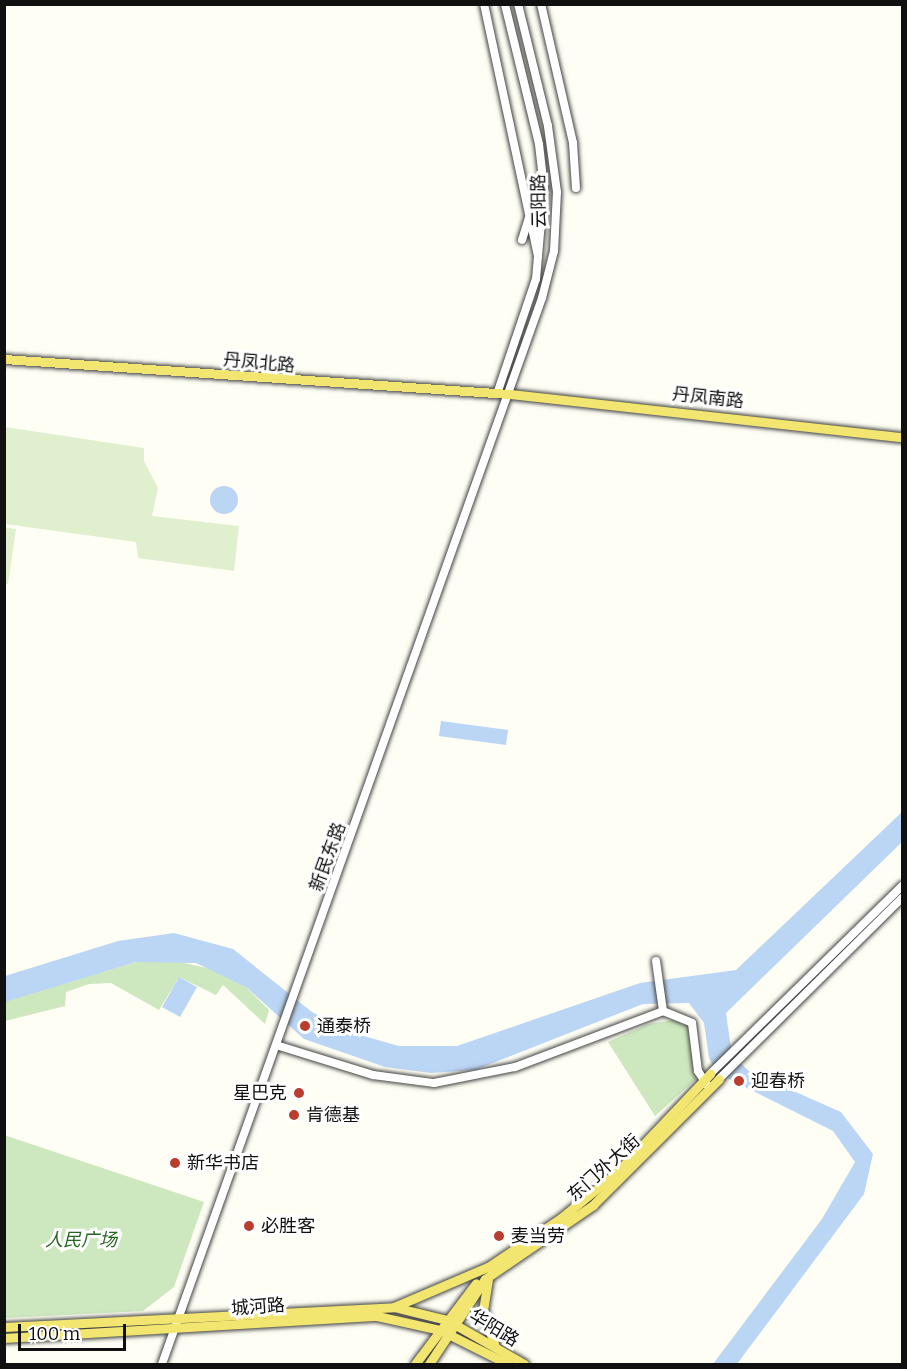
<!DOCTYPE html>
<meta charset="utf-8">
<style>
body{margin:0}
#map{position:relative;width:907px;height:1369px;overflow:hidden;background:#fefef4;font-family:Bitter,"Noto Sans SC",serif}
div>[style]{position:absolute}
.green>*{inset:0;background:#cde8be}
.pitch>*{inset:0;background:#e0f0cf}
.water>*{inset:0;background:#bbd5f4}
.round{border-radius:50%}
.roads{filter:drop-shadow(0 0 2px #434343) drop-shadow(0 0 2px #434343)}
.minor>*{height:8px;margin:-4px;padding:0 4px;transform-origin:4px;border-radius:4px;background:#fff}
.major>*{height:9px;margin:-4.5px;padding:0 4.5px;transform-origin:4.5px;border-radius:4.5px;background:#f2e671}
.dots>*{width:16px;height:16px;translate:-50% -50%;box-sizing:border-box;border:3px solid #fff;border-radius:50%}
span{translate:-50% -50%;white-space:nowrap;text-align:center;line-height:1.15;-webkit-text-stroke:6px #fff;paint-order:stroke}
.street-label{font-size:18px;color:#101010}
.poi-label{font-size:18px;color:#101010}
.left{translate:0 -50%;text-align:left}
.right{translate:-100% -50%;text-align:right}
.park-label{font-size:18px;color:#266622;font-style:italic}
.frame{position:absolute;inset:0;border:6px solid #101010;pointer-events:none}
.scale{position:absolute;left:18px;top:1324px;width:108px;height:27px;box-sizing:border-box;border:3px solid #101010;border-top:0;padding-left:8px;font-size:18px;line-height:21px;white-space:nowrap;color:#101010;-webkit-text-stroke:4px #fff;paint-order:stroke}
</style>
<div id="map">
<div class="green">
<i style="clip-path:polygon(171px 960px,220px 971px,246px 987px,269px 1010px,265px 1024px,223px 985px,216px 995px,179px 977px,159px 1010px,111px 983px,89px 984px,66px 992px,65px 1006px,5px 1021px,5px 1001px,136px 962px)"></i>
<i style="clip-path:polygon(673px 1020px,688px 1027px,696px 1079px,655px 1116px,608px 1042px,648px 1024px)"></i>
<i style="clip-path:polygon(4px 1135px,204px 1202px,174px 1287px,143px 1311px,5px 1318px)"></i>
</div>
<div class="pitch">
<i style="clip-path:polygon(5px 427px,144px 448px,144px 461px,158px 488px,152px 516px,239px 526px,234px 571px,138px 558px,136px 542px,5px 524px)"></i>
<i style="clip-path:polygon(4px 527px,16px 529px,8px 584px,5px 584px)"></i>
</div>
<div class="water">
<i class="round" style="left:210px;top:486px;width:28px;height:28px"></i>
<i style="clip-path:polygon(441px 721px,508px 730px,506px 745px,439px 736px)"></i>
<i style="clip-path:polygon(902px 812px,902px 842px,726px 1013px,732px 1055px,750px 1072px,841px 1112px,873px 1154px,864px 1194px,737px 1364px,713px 1364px,822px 1219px,855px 1162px,833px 1131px,717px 1073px,709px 1058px,704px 1023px,689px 1003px,643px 1004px,475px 1070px,431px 1073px,385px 1067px,304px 1039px,246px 987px,196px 963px,136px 962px,5px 1002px,5px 976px,118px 941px,174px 933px,233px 949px,312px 1012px,353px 1033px,399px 1046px,457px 1046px,640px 983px,736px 970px)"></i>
<i style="clip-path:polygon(179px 977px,197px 987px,180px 1017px,162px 1007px)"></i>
</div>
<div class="roads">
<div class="minor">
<i style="left:484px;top:4px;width:257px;rotate:77.9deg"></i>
<i style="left:541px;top:4px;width:143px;rotate:77deg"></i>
<i style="left:573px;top:143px;width:45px;rotate:86.2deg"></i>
<i style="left:522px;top:240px;width:67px;rotate:-72.6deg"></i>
<i style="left:497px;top:394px;width:121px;rotate:-71.3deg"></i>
<i style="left:536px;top:279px;width:91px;rotate:-85deg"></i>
<i style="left:544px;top:188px;width:44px;rotate:-96.5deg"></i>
<i style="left:539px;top:144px;width:144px;rotate:-103.7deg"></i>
<i style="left:656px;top:961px;width:50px;rotate:82deg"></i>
<i style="left:663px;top:1011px;width:31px;rotate:22deg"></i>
<i style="left:692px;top:1023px;width:48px;rotate:82.9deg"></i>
<i style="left:698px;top:1071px;width:17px;rotate:57deg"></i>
<i style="left:276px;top:1045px;width:102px;rotate:17.2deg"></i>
<i style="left:373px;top:1075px;width:62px;rotate:7.5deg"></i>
<i style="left:434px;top:1083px;width:83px;rotate:-11.2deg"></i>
<i style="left:515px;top:1067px;width:158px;rotate:-20.7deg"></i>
<i style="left:710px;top:1074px;width:269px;rotate:-44.4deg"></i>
<i style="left:719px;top:1079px;width:257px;rotate:-44.7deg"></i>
<i style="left:162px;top:1364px;width:1132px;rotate:-70.38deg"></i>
<i style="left:542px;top:298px;width:49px;rotate:-75.7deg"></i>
<i style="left:554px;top:251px;width:59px;rotate:-87.1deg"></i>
<i style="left:557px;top:192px;width:67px;rotate:-97.8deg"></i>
<i style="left:548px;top:126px;width:126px;rotate:-103.8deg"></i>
</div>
<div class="major">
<i style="left:4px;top:359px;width:507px;rotate:3.96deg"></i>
<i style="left:510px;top:394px;width:394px;rotate:6.3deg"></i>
<i style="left:488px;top:1279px;width:31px;rotate:99deg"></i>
<i style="left:483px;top:1310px;width:38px;rotate:72deg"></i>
<i style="left:394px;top:1307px;width:55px;rotate:13.8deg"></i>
<i style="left:447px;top:1320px;width:89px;rotate:29.7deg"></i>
<i style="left:4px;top:1327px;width:391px;rotate:-2.9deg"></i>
<i style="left:394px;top:1307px;width:102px;rotate:-23.1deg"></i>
<i style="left:488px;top:1267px;width:88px;rotate:-33.9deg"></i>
<i style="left:561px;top:1218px;width:71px;rotate:-39.3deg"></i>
<i style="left:616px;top:1173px;width:137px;rotate:-46.5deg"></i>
<i style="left:4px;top:1338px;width:374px;rotate:-3.4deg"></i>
<i style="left:377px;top:1316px;width:65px;rotate:12.5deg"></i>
<i style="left:440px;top:1330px;width:76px;rotate:26.6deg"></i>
<i style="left:415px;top:1364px;width:101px;rotate:-53deg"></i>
<i style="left:429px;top:1364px;width:102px;rotate:-56.6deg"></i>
<i style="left:485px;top:1279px;width:131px;rotate:-34.4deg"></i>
<i style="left:593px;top:1205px;width:178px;rotate:-45deg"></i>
</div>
</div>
<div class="dots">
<i style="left:305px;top:1026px;background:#ba3d2e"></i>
<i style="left:739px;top:1081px;background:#ba3d2e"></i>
<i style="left:299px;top:1093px;background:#ba3d2e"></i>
<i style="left:294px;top:1115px;background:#ba3d2e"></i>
<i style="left:175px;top:1163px;background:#ba3d2e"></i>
<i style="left:249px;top:1226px;background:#ba3d2e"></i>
<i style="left:499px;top:1236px;background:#ba3d2e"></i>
</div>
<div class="street-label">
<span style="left:539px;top:201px;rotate:-91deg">云阳路</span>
<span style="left:259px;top:363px;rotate:5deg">丹凤北路</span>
<span style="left:708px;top:398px;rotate:6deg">丹凤南路</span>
<span style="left:328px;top:857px;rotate:-70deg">新民东路</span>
<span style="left:604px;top:1168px;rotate:-42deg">东门外大街</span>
<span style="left:258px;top:1307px;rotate:-4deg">城河路</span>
<span style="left:494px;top:1328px;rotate:31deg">华阳路</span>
</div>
<div class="poi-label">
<span class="left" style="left:317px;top:1026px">通泰桥</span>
<span class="left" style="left:751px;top:1081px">迎春桥</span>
<span class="right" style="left:287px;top:1093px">星巴克</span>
<span class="left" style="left:306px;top:1115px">肯德基</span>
<span class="left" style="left:187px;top:1163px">新华书店</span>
<span class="left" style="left:261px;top:1226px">必胜客</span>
<span class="left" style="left:511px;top:1236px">麦当劳</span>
</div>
<div class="park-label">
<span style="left:81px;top:1240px">人民广场</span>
</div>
<div class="frame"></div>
<div class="scale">100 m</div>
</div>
